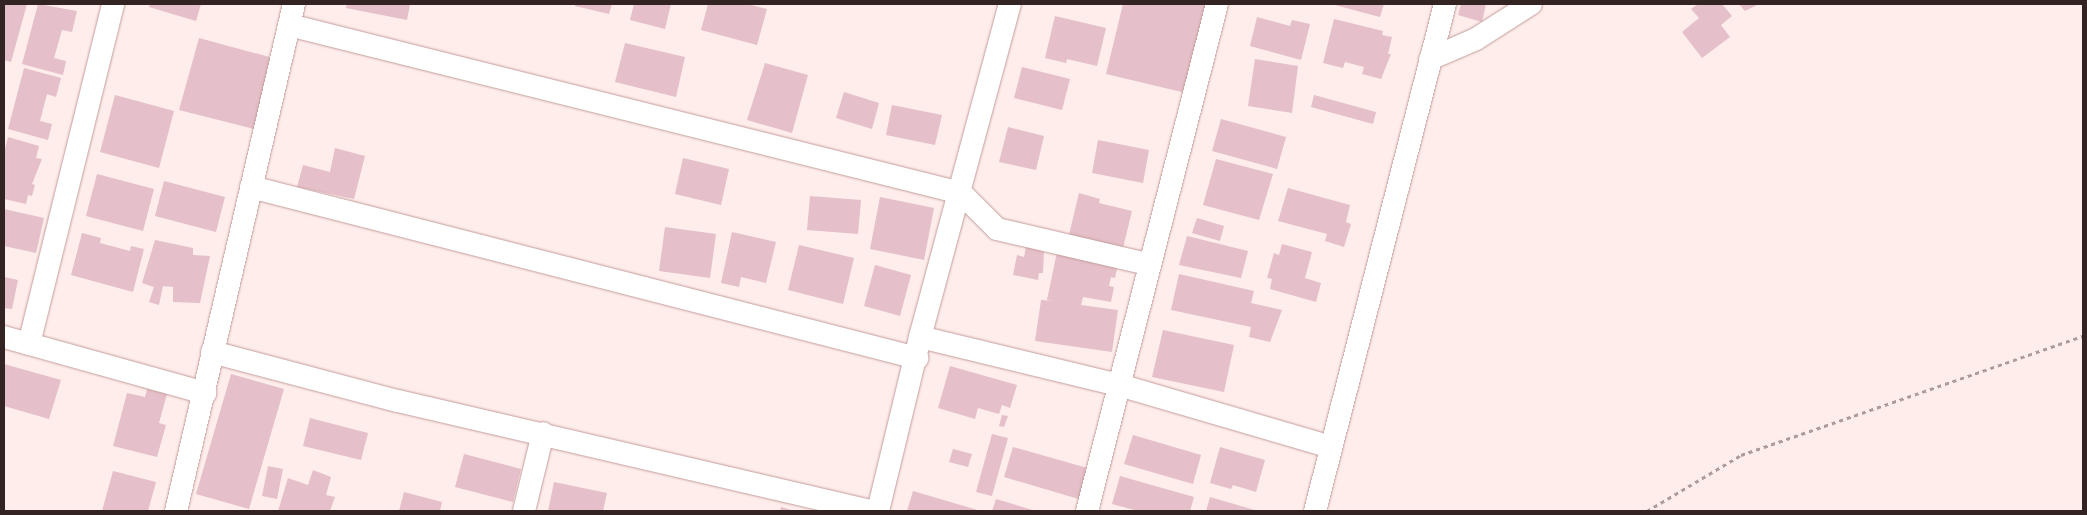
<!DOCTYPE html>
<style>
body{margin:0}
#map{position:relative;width:2087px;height:515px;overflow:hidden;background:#feedeb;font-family:"Asap Condensed",sans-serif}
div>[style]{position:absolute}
.building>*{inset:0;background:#e5bfc9}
.path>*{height:3px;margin-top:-1.5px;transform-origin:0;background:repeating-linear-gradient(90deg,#ab9b9a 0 4px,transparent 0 8px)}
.roads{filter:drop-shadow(0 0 1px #c29c9a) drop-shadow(0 0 1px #c29c9a)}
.minor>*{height:22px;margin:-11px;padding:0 11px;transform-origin:11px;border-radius:11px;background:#fff}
span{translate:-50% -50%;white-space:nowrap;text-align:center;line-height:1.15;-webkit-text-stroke:5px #feedeb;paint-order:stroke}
.frame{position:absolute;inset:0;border:5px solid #332423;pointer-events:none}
</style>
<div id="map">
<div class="building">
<i style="clip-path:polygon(4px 4px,27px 4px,11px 62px,4px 60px)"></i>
<i style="clip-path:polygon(38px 4px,77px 11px,72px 32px,62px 30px,54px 58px,66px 61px,63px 75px,22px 64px)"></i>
<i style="clip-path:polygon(150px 4px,201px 4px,196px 21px,149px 7px)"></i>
<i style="clip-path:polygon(347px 4px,410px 4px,407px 20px,346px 8px)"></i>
<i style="clip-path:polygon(575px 4px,612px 4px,609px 14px,575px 6px)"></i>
<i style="clip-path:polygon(634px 4px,671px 4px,665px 29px,630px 20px)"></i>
<i style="clip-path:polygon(708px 4px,747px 4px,767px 9px,757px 45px,701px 30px)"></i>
<i style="clip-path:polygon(1123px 4px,1207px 4px,1186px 93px,1106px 74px)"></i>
<i style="clip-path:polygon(1331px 4px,1384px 4px,1380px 17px)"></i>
<i style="clip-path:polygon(1461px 4px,1486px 4px,1482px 22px,1458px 15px)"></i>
<i style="clip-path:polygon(1698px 4px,1722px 4px,1732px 16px,1721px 25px,1730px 37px,1702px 58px,1682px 32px,1699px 18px,1691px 9px)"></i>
<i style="clip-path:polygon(1739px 4px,1759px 4px,1745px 11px)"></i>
<i style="clip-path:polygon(1055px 16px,1106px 28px,1097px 66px,1067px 59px,1066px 63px,1045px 58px)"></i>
<i style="clip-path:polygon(1257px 17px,1290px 26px,1292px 20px,1310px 24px,1301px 60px,1250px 46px)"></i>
<i style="clip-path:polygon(1334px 19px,1383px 31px,1382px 35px,1392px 37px,1388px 54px,1391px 54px,1381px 79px,1362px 74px,1364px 67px,1345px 62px,1343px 68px,1323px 63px)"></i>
<i style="clip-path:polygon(199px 38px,273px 58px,254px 129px,179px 110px)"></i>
<i style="clip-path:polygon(625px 43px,685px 57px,676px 97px,615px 82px)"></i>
<i style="clip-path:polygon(1255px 59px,1298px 66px,1292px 113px,1248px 106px)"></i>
<i style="clip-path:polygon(765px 63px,808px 75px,792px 133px,747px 120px)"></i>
<i style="clip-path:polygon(1022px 67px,1070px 79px,1062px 110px,1014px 98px)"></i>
<i style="clip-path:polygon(24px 68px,61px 78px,56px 97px,47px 94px,40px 121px,52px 124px,48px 140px,8px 129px)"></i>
<i style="clip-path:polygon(844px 92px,879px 103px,872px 129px,836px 118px)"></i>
<i style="clip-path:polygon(115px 95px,174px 111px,159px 168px,100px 152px)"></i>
<i style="clip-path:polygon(1314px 95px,1376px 112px,1373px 124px,1311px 107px)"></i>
<i style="clip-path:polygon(892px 105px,942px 115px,935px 145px,886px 135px)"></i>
<i style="clip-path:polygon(1221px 119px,1286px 137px,1277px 169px,1212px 151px)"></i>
<i style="clip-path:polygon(1008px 127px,1044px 136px,1036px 170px,999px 162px)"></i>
<i style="clip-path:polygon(8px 137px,39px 146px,36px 158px,42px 159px,32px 184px,35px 185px,32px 196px,28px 195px,26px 204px,4px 199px,4px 153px)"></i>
<i style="clip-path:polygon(1098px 140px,1149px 150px,1143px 183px,1092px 173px)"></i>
<i style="clip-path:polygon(335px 148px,365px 156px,354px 199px,297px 187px,303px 165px,330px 172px)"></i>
<i style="clip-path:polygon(683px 158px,729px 169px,721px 205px,675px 194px)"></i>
<i style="clip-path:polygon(1216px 159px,1273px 174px,1259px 220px,1203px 205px)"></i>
<i style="clip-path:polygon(97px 174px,154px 189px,143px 231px,86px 216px)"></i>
<i style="clip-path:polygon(164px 181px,225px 197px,216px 232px,155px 216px)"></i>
<i style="clip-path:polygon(1288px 188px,1350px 205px,1346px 222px,1351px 224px,1344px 247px,1325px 241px,1327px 234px,1278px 221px)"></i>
<i style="clip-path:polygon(1079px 193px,1100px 199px,1099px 203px,1132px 211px,1121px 256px,1067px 243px)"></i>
<i style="clip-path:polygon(810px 196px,861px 200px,858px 234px,807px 230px)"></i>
<i style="clip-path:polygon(880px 197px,934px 208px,924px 260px,870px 249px)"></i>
<i style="clip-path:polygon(4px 209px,44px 218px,36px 253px,4px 246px)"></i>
<i style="clip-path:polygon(1197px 218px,1224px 226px,1220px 241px,1192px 233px)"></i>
<i style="clip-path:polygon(665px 227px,716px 234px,710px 278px,659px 271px)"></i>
<i style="clip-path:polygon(732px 232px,776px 242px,766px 283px,741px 277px,739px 287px,721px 283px)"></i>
<i style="clip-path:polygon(82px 233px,101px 238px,100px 243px,130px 251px,131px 246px,144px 249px,133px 292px,71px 275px)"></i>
<i style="clip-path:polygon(1187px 236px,1248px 251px,1241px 278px,1179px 265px)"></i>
<i style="clip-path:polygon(155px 240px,193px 248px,193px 255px,210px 256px,200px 303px,173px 302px,173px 287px,163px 286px,159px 305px,149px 302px,154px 287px,142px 283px)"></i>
<i style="clip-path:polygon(1282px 244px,1312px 252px,1305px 278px,1321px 283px,1316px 302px,1270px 289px,1272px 279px,1267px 278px,1274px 253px,1279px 255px)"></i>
<i style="clip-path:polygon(799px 245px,854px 258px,843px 304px,788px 290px)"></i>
<i style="clip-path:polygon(1026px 247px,1044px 250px,1043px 273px,1039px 273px,1038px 280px,1013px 275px,1017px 255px,1024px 257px)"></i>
<i style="clip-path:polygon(1058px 247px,1119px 259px,1115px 278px,1111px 277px,1109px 286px,1114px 287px,1111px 302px,1083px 297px,1081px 305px,1118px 310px,1112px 352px,1035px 341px,1041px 300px,1053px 301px,1047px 300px)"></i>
<i style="clip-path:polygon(875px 265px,911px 275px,900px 316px,864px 306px)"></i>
<i style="clip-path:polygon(1179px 274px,1254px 291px,1251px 303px,1282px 310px,1270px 342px,1249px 337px,1251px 327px,1171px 310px)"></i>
<i style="clip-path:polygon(4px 277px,18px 280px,12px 309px,4px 308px)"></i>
<i style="clip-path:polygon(1163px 330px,1234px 345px,1224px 392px,1152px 377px)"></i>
<i style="clip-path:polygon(4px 364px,61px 380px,49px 419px,4px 406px)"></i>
<i style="clip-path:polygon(950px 366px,1017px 385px,1010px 408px,1002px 405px,999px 414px,978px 408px,975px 419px,938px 408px)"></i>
<i style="clip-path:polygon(231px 374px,284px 389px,249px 509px,196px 494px)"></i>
<i style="clip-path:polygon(147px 389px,167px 394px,159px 423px,166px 425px,157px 457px,113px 446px,127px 393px,145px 397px)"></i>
<i style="clip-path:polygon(1002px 415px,1008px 416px,1004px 427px,999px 426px)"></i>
<i style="clip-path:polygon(310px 418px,368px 433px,361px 460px,303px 446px)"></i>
<i style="clip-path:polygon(992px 434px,1008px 438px,992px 496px,976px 492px)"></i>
<i style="clip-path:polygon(1133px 435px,1201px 455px,1193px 484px,1124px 464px)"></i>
<i style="clip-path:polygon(1013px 447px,1091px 469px,1082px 500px,1004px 477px)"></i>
<i style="clip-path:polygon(1220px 447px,1265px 460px,1256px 492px,1233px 485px,1231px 489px,1210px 483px)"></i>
<i style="clip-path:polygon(953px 449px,972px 454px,968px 467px,949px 462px)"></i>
<i style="clip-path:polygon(464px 454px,521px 469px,513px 502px,455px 487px)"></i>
<i style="clip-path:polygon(268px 466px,283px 469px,277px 499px,262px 496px)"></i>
<i style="clip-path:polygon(313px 470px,331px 477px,326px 495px,335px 497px,330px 511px,278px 511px,288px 478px,308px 485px)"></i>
<i style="clip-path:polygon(113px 471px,156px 482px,148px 511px,102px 511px)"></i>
<i style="clip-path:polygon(1120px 476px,1194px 497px,1190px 511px,1138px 511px,1112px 504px)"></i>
<i style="clip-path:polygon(554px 482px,607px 493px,603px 511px,548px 511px)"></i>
<i style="clip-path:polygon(913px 491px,981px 511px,907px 511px)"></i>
<i style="clip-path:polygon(404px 492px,442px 502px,440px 511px,399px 511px)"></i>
<i style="clip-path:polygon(1210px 497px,1258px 511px,1206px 511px)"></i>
<i style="clip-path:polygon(996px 499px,1036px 511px,992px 511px)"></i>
<i style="clip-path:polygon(781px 507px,795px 511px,780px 511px)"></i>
</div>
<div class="path">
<i style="left:1647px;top:511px;width:109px;rotate:-30.8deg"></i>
<i style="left:1741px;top:455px;width:362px;rotate:-19.2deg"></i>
</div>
<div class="roads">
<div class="minor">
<i style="left:289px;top:25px;width:693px;rotate:14.04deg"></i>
<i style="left:961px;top:193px;width:51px;rotate:45deg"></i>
<i style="left:997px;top:229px;width:155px;rotate:13.1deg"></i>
<i style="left:1430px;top:59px;width:50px;rotate:-23.5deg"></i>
<i style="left:1476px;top:39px;width:65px;rotate:-32.5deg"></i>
<i style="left:251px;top:187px;width:688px;rotate:14.4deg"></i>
<i style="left:4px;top:337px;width:209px;rotate:15.6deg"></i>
<i style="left:920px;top:337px;width:205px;rotate:13.6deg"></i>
<i style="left:1119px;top:385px;width:221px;rotate:16.3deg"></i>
<i style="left:29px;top:344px;width:350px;rotate:-76.1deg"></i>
<i style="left:212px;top:352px;width:192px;rotate:14.8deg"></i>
<i style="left:398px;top:401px;width:486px;rotate:13.1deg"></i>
<i style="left:176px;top:511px;width:521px;rotate:-76.9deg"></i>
<i style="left:524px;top:511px;width:80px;rotate:-76.3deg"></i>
<i style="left:878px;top:511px;width:179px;rotate:-76.4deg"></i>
<i style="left:920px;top:337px;width:345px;rotate:-74.9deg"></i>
<i style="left:1087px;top:511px;width:523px;rotate:-75.62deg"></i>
<i style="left:1315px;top:511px;width:523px;rotate:-75.62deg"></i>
</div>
</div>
<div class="frame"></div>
</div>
